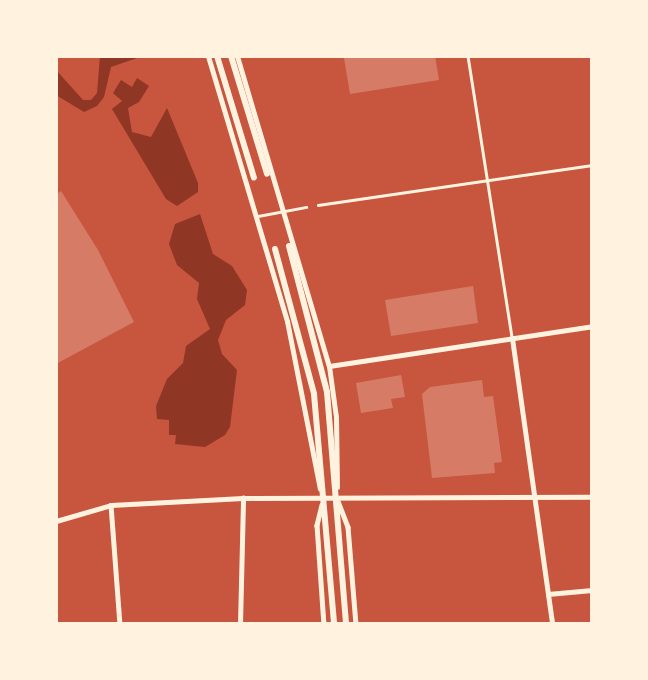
<!DOCTYPE html>
<style>
body{margin:0}
#map{position:relative;width:648px;height:680px;overflow:hidden;background:#c8553d;font-family:"Nunito Sans",sans-serif}
div>[style]{position:absolute}
.water>*{inset:0;background:#8f3625}
.building>*{inset:0;background:#d67c66}
.pedestrian>*{height:2.5px;margin:-1.25px;padding:0 1.25px;transform-origin:1.25px;border-radius:1.25px;background:#fff3e0}
.minor>*{height:4.5px;margin:-2.25px;padding:0 2.25px;transform-origin:2.25px;border-radius:2.25px;background:#fff3e0}
.tertiary>*{height:5px;margin:-2.5px;padding:0 2.5px;transform-origin:2.5px;border-radius:2.5px;background:#fff3e0}
.primary>*{height:6px;margin:-3px;padding:0 3px;transform-origin:3px;border-radius:3px;background:#fff3e0}
span{translate:-50% -50%;white-space:nowrap;text-align:center;line-height:1.15;-webkit-text-stroke:7px #fff3e0;paint-order:stroke}
.frame{position:absolute;inset:0;border:58px solid #fff3e0;pointer-events:none}
</style>
<div id="map">
<div class="water">
<i style="clip-path:polygon(100px 56px,143px 56px,111px 67px,104px 97px,97px 106px,84px 112px,56px 95px,56px 70px,83px 100px,91px 100px,97px 93px)"></i>
<i style="clip-path:polygon(137px 78px,149px 86px,139px 102px,128px 108px,132px 132px,151px 137px,167px 108px,198px 183px,198px 192px,177px 206px,166px 199px,112px 109px,122px 101px,113px 93px,121px 80px,132px 87px)"></i>
<i style="clip-path:polygon(200px 214px,213px 254px,232px 266px,247px 290px,245px 305px,226px 320px,218px 340px,222px 354px,237px 370px,230px 427px,225px 435px,205px 447px,175px 444px,176px 435px,169px 435px,169px 420px,157px 419px,156px 406px,167px 379px,183px 363px,186px 346px,210px 329px,197px 299px,199px 283px,177px 265px,169px 244px,175px 224px)"></i>
</div>
<div class="building">
<i style="clip-path:polygon(358px 56px,435px 56px,439px 80px,350px 94px,344px 58px)"></i>
<i style="clip-path:polygon(61px 191px,98px 250px,134px 322px,56px 364px,56px 195px)"></i>
<i style="clip-path:polygon(473px 286px,478px 323px,391px 336px,385px 300px)"></i>
<i style="clip-path:polygon(401px 375px,405px 397px,391px 399px,393px 408px,361px 413px,356px 383px)"></i>
<i style="clip-path:polygon(482px 380px,484px 397px,493px 396px,502px 462px,494px 463px,495px 473px,432px 478px,422px 394px,430px 387px)"></i>
</div>
<div class="pedestrian">
<i style="left:468px;top:56px;width:285px;rotate:81.1deg"></i>
<i style="left:318px;top:205px;width:277px;rotate:-8.3deg"></i>
<i style="left:258px;top:216px;width:49px;rotate:-10.6deg"></i>
</div>
<div class="minor">
<i style="left:338px;top:501px;width:28px;rotate:69deg"></i>
<i style="left:348px;top:527px;width:97px;rotate:85.3deg"></i>
<i style="left:111px;top:505px;width:119px;rotate:85.7deg"></i>
<i style="left:322px;top:505px;width:21px;rotate:104deg"></i>
<i style="left:317px;top:525px;width:99px;rotate:86deg"></i>
<i style="left:548px;top:594px;width:44px;rotate:-5.2deg"></i>
<i style="left:240px;top:624px;width:126px;rotate:-88.6deg"></i>
</div>
<div class="tertiary">
<i style="left:208px;top:56px;width:277px;rotate:73.4deg"></i>
<i style="left:287px;top:321px;width:171px;rotate:78.9deg"></i>
<i style="left:237px;top:56px;width:323px;rotate:73.5deg"></i>
<i style="left:329px;top:366px;width:51px;rotate:82.2deg"></i>
<i style="left:336px;top:417px;width:70px;rotate:89.2deg"></i>
<i style="left:512px;top:338px;width:289px;rotate:82deg"></i>
<i style="left:329px;top:366px;width:266px;rotate:-8.6deg"></i>
<i style="left:56px;top:521px;width:57px;rotate:-16.2deg"></i>
<i style="left:111px;top:505px;width:132px;rotate:-3deg"></i>
<i style="left:243px;top:498px;width:349px;rotate:-0.2deg"></i>
</div>
<div class="primary">
<i style="left:217px;top:56px;width:127px;rotate:73.1deg"></i>
<i style="left:231px;top:56px;width:123px;rotate:73deg"></i>
<i style="left:289px;top:246px;width:151px;rotate:75.4deg"></i>
<i style="left:327px;top:392px;width:233px;rotate:85.3deg"></i>
<i style="left:275px;top:249px;width:150px;rotate:74.9deg"></i>
<i style="left:314px;top:394px;width:231px;rotate:85deg"></i>
</div>
<div class="frame"></div>
</div>
